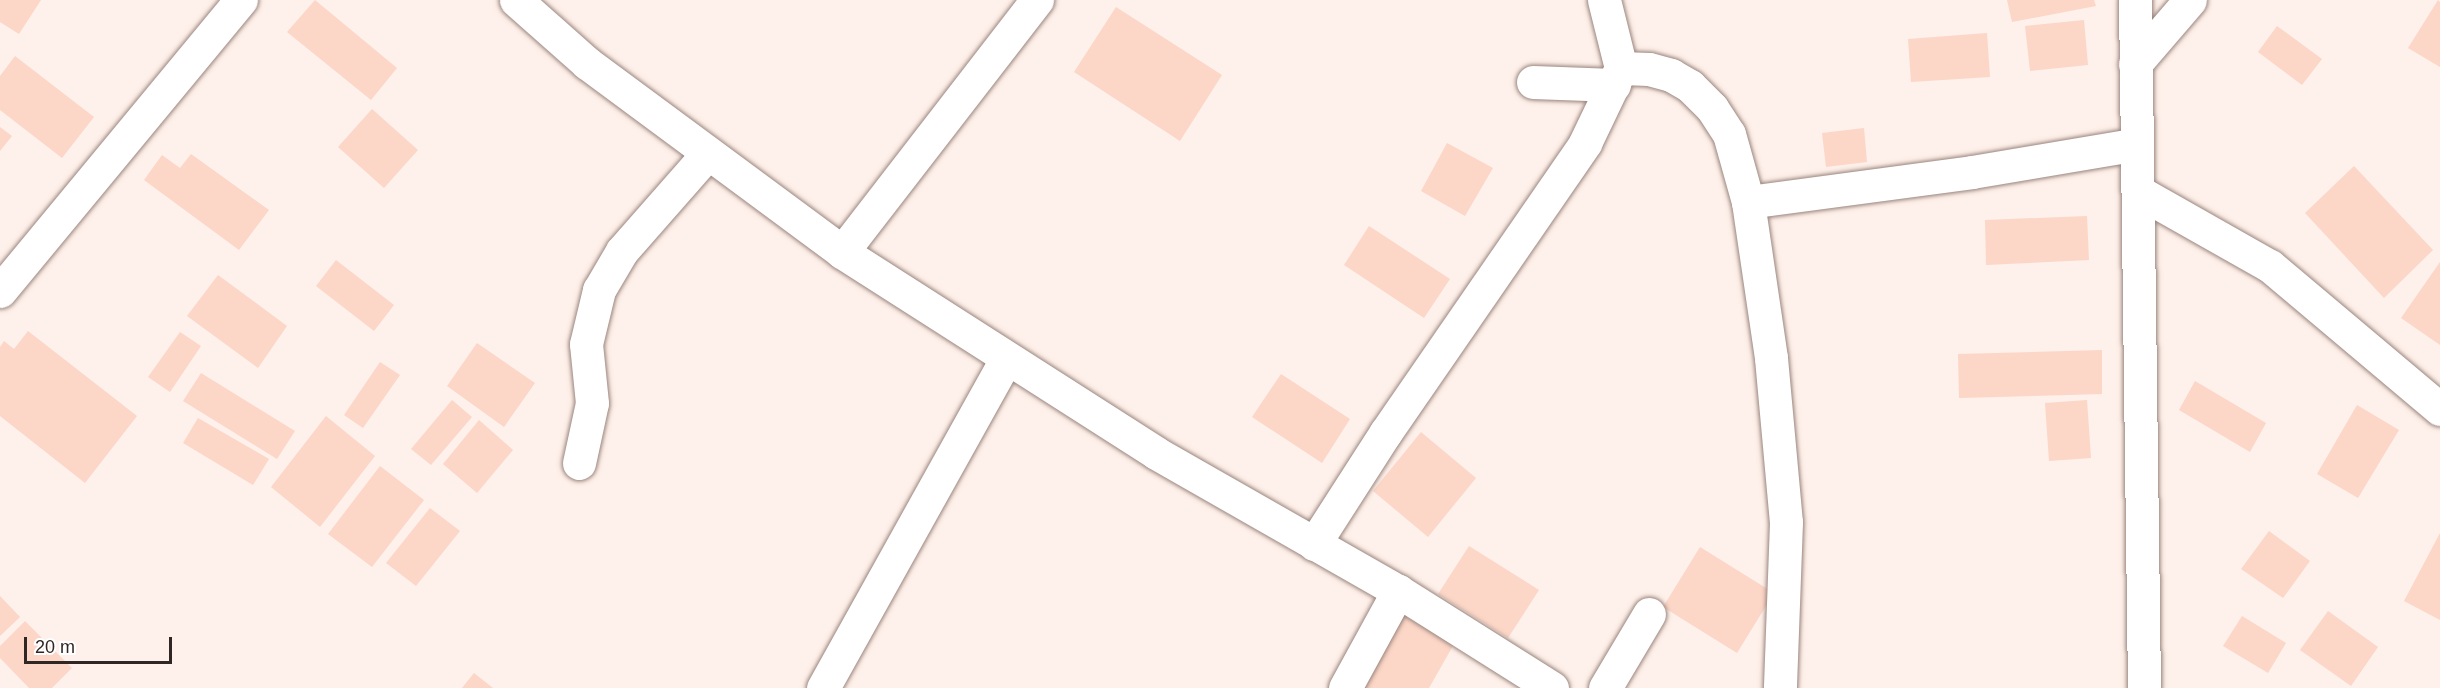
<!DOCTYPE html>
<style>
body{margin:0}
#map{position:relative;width:2440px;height:688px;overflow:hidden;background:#fef0ea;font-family:Helvetica,sans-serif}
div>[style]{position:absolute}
.building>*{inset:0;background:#fcd6c7}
.roads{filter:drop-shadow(0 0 2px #9a857d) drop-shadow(0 0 2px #9a857d)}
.minor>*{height:33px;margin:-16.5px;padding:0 16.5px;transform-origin:16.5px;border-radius:16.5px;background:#fff}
.secondary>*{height:33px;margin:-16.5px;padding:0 16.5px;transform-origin:16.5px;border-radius:16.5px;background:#fff}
span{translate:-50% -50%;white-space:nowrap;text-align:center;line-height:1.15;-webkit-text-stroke:4.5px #fff;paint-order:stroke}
.scale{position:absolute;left:24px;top:637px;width:148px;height:27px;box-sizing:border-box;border:3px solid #302724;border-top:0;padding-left:8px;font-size:18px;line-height:21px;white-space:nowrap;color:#302724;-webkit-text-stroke:4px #fff;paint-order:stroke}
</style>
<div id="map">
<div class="building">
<i style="clip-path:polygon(0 0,41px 0,19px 34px,0 22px)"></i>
<i style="clip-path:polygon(315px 0,397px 68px,371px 100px,287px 32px)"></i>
<i style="clip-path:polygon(2007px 0,2094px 0,2096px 6px,2012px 22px)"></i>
<i style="clip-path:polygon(2438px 0,2440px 2px,2440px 67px,2408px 48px)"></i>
<i style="clip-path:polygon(1116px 7px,1222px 75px,1180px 141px,1074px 72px)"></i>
<i style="clip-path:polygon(2084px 20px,2088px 65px,2030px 71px,2025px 26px)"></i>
<i style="clip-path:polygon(2277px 26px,2322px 59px,2302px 85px,2258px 52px)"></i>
<i style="clip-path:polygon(1987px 33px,1990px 77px,1911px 82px,1908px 39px)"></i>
<i style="clip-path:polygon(15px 56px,94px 117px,62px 158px,0 110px,0 76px)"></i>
<i style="clip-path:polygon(372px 109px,418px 150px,384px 188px,338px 147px)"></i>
<i style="clip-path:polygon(0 127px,12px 136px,0 151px)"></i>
<i style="clip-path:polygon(1864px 128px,1867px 162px,1826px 167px,1822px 133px)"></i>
<i style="clip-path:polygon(1447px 143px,1493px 168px,1465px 216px,1421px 191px)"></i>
<i style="clip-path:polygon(191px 154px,269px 210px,239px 250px,144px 180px,162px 155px,180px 168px)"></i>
<i style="clip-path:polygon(2354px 166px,2433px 250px,2384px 298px,2305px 213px)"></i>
<i style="clip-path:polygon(2087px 216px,2089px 260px,1986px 265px,1985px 220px)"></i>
<i style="clip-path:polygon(1369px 226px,1450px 279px,1424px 318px,1344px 265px)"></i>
<i style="clip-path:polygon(336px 260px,394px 305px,374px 331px,316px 286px)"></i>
<i style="clip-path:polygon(2440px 262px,2440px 345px,2401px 318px)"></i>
<i style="clip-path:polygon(218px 275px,287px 326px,258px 368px,187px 316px)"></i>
<i style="clip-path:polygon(28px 331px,137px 416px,85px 483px,0 416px,0 347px,4px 341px,14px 349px)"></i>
<i style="clip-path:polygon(180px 332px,201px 346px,170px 392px,148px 377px)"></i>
<i style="clip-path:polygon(477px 343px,535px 383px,504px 427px,447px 386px)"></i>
<i style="clip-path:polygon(2102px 350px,2102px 394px,1959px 398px,1958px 354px)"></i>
<i style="clip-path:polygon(380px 362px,400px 375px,363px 428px,344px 415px)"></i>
<i style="clip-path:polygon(201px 373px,295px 431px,277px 459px,183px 401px)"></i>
<i style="clip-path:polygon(1281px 374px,1350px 419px,1322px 463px,1252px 417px)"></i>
<i style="clip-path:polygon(2195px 381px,2266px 423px,2250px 452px,2179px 410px)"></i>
<i style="clip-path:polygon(452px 400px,472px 417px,431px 465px,411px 449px)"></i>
<i style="clip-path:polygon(2087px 400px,2091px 458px,2049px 461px,2045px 403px)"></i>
<i style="clip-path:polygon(2357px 405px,2399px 430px,2358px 498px,2317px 474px)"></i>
<i style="clip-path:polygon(326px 416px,375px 456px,320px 527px,271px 487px)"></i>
<i style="clip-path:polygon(198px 418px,269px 459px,253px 485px,183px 443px)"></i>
<i style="clip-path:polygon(479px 420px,513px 450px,477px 493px,443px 464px)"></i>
<i style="clip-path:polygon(1421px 432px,1476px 478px,1428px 537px,1373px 491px)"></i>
<i style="clip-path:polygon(380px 466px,424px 500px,372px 567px,328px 534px)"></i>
<i style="clip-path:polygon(430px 508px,460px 531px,416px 586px,386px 563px)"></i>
<i style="clip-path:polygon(2269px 531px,2310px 561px,2283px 598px,2241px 569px)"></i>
<i style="clip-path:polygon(2440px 533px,2440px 620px,2404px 601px)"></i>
<i style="clip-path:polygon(1469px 546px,1539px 590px,1508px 638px,1438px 594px)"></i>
<i style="clip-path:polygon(1700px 547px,1774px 593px,1737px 653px,1663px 607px)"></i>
<i style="clip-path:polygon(0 596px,20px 617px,0 636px)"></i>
<i style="clip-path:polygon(2328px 611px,2378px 647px,2351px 686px,2300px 650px)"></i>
<i style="clip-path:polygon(1403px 615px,1454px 644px,1429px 688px,1362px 688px)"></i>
<i style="clip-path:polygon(2242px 616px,2286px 643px,2268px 673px,2223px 646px)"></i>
<i style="clip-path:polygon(25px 621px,72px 668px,52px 688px,29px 688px,0 658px,0 646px)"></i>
<i style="clip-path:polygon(474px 673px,493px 688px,462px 688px)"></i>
</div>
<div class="roads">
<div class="minor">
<i style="left:516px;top:0;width:95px;rotate:41.6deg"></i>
<i style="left:587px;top:63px;width:317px;rotate:36.5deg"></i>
<i style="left:842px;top:252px;width:373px;rotate:32.6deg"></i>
<i style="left:1156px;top:453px;width:279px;rotate:29.7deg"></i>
<i style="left:1398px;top:591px;width:182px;rotate:32.2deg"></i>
<i style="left:1604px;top:0;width:70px;rotate:76deg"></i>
<i style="left:2135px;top:64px;width:84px;rotate:-49.3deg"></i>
<i style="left:1533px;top:82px;width:81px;rotate:2.1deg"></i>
<i style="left:2139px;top:192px;width:150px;rotate:29.5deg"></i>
<i style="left:2270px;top:266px;width:222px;rotate:40.1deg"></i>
<i style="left:1748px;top:202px;width:158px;rotate:81.6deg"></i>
<i style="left:1771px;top:358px;width:165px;rotate:84.8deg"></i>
<i style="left:1786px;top:522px;width:166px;rotate:92.1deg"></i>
<i style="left:842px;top:252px;width:319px;rotate:-52.3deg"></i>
<i style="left:0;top:291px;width:378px;rotate:-50.4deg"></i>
<i style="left:579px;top:463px;width:61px;rotate:-77.8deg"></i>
<i style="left:592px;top:403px;width:59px;rotate:-95.8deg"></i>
<i style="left:586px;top:344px;width:56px;rotate:-76.5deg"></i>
<i style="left:599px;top:290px;width:45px;rotate:-59.5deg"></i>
<i style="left:622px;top:251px;width:130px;rotate:-48.7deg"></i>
<i style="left:1314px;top:544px;width:133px;rotate:-57.3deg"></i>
<i style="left:1386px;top:432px;width:351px;rotate:-55.4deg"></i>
<i style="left:1585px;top:143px;width:83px;rotate:-64.4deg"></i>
<i style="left:1621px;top:68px;width:28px;rotate:2deg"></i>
<i style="left:1649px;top:69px;width:23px;rotate:15deg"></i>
<i style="left:1671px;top:75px;width:22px;rotate:30deg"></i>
<i style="left:1690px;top:86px;width:31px;rotate:45deg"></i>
<i style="left:1712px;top:108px;width:31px;rotate:57deg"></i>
<i style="left:1729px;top:134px;width:71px;rotate:74.4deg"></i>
<i style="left:1748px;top:202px;width:226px;rotate:-7.6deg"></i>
<i style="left:1972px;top:172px;width:167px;rotate:-9.6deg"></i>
<i style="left:823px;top:688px;width:376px;rotate:-60.9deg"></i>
<i style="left:1345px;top:688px;width:111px;rotate:-61.3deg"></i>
<i style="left:1605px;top:688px;width:86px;rotate:-59.3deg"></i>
</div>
<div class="secondary">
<i style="left:2135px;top:0;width:688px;rotate:89.25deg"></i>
</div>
</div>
<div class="scale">20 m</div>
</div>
